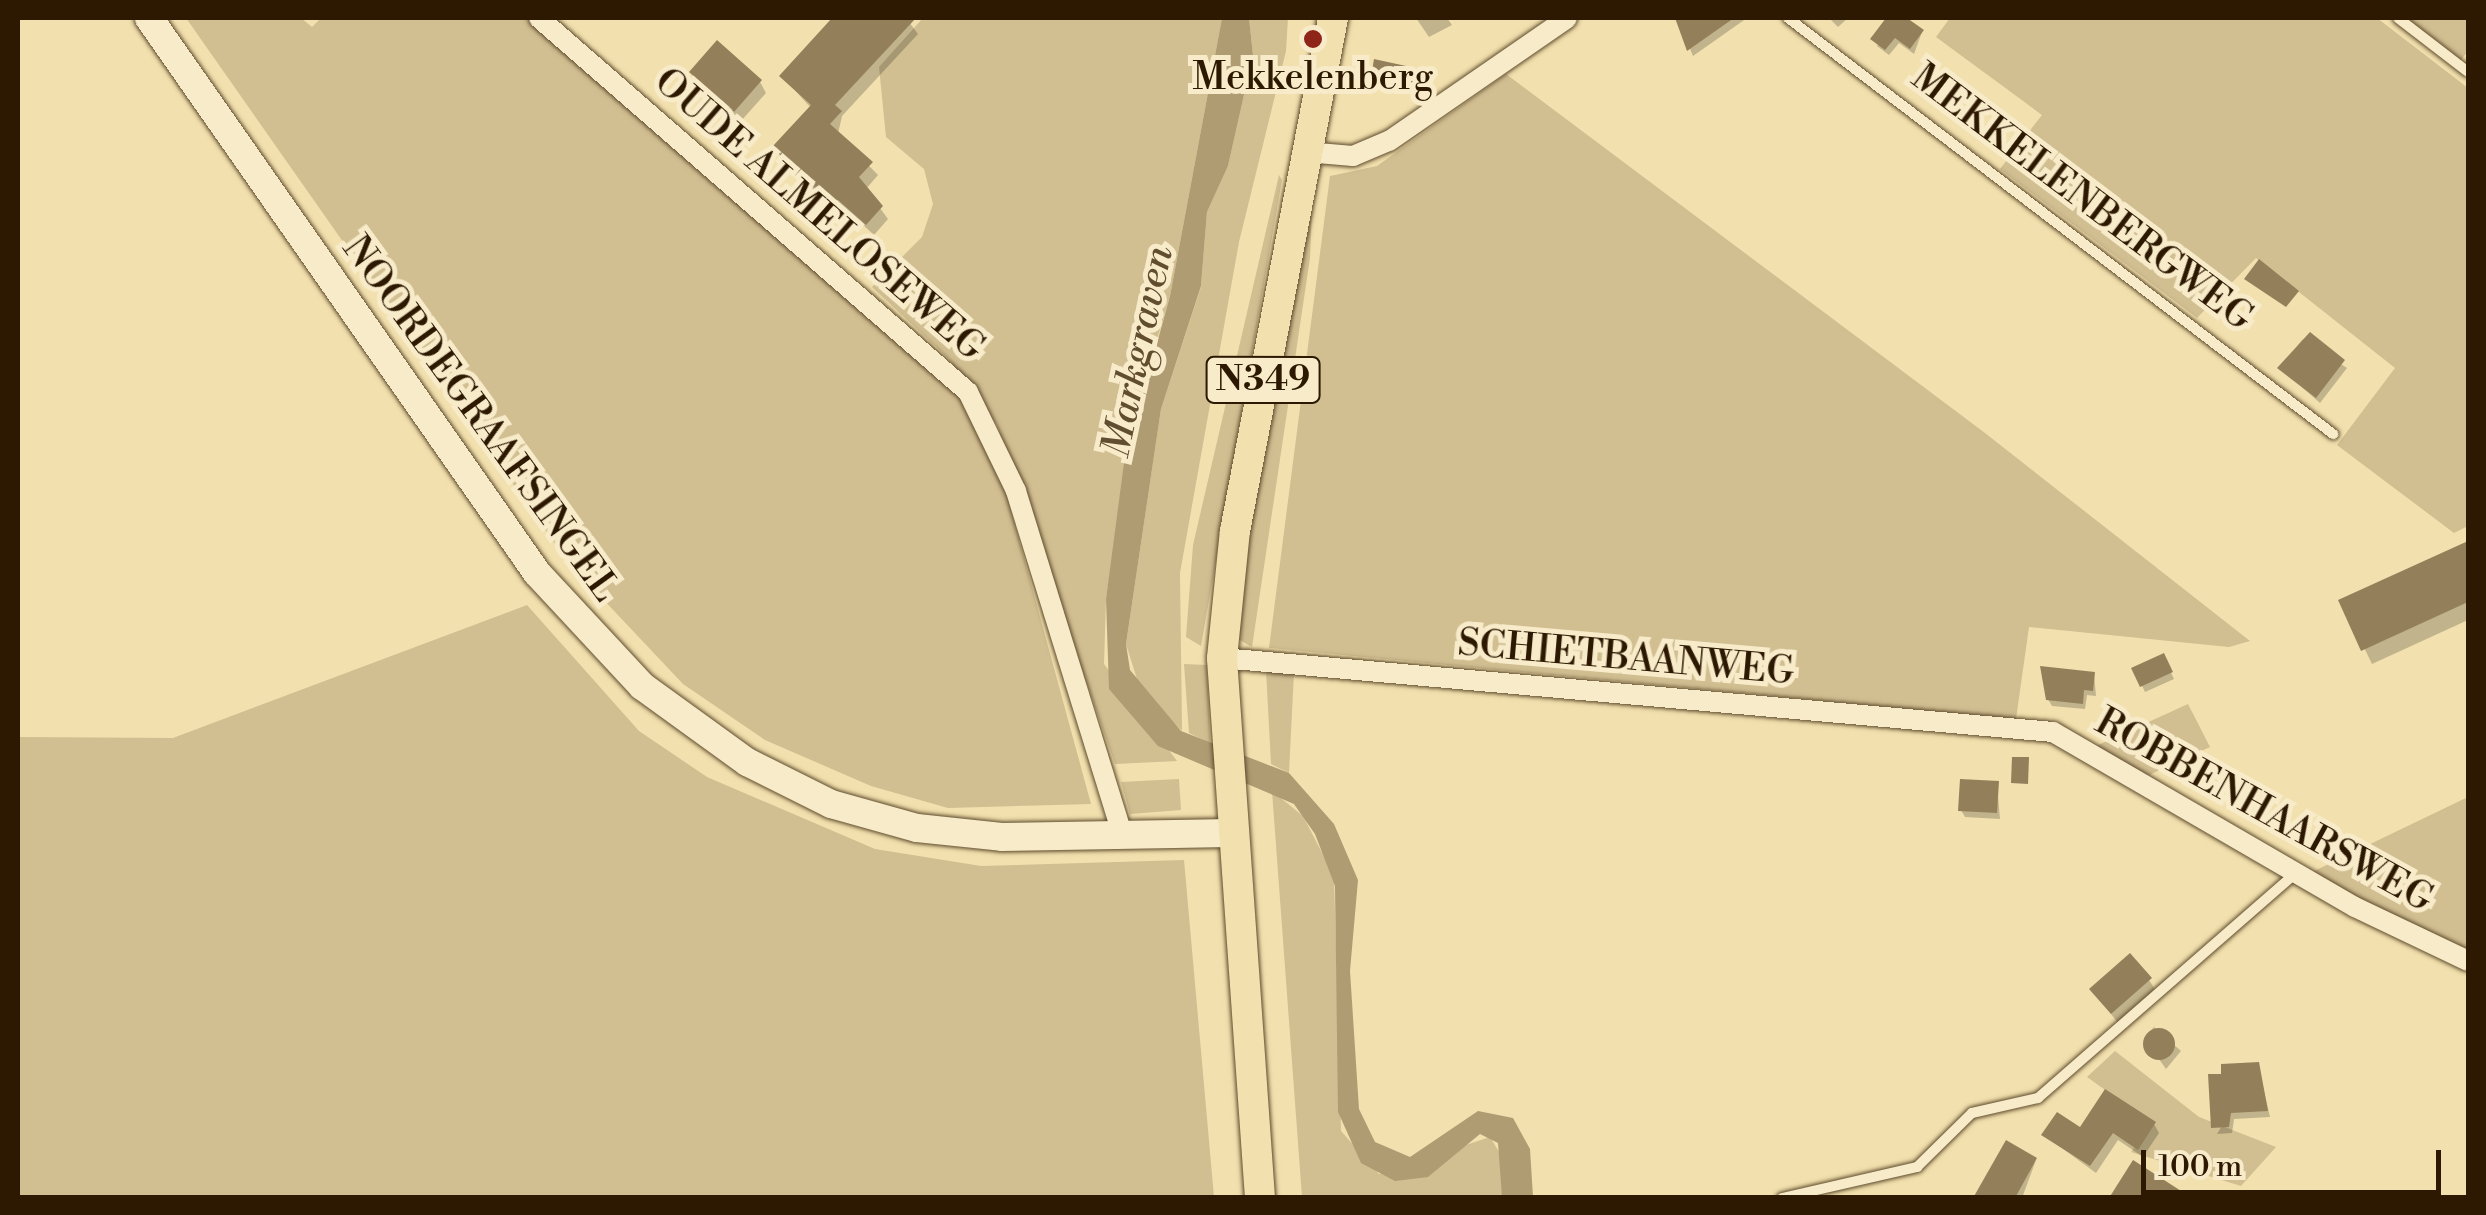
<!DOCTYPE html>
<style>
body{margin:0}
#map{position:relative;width:2486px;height:1215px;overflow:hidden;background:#f2e0ae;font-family:"Libre Bodoni",serif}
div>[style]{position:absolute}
.green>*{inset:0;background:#d1be91}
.water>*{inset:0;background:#af9c73}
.shadow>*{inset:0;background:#0003}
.building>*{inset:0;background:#93805b}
.round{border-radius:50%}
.roads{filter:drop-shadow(0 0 2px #5e4b2c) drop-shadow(0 0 2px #5e4b2c)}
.service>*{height:10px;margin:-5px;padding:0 5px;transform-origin:5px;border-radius:5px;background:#f7ebca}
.minor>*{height:20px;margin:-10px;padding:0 10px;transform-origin:10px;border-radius:10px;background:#f7ebca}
.secondary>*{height:28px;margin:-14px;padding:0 14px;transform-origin:14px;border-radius:14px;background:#f7ebca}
.primary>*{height:30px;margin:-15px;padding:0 15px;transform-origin:15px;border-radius:15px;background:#f2e0ae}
.dots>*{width:28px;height:28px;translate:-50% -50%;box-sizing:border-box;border:5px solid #f7ebca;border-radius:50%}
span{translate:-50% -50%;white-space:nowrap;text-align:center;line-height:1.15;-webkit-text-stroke:10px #f7ebca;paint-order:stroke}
.shield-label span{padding:2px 8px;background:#f7ebca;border:2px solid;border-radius:8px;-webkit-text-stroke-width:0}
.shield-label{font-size:35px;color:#2d1901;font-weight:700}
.poi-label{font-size:38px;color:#2d1901}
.street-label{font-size:38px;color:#2d1901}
.water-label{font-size:40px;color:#614d2f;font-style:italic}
.frame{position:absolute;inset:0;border:20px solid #2d1901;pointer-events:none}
.scale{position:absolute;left:2141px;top:1150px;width:300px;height:45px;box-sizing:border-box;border:5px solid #2d1901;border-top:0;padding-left:12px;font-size:30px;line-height:35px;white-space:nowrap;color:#2d1901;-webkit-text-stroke:8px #f7ebca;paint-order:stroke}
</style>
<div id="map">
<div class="green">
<i style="clip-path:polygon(186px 18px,301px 18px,312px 27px,321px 18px,539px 18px,958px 393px,1006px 492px,1091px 804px,948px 808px,871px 786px,765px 740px,683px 684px,567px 561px)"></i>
<i style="clip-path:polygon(923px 18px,1222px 18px,1170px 296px,1131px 427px,1106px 599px,1104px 664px,1177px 761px,1115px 764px,997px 425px,948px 358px,872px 287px,922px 237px,933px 204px,924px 169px,886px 137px,879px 67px)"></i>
<i style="clip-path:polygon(1249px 18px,1288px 18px,1286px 51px,1239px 242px,1180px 573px,1182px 731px,1141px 692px,1126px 644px,1161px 409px,1201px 287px,1207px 212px,1228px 166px,1253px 55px)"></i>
<i style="clip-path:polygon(1950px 18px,2377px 18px,2468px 88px,2468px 526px,2454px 533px,2337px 445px,2395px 368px,2256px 258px,2197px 318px,2000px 169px,2042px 115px,1936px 37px)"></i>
<i style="clip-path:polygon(2403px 18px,2468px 18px,2468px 51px,2460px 61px)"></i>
<i style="clip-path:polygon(1506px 74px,1985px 433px,2250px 641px,2229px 647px,2029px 627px,2016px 719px,1269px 648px,1330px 176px,1377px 166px)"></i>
<i style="clip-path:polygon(1279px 175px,1282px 180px,1201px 646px,1186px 637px,1193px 545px)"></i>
<i style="clip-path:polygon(1313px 184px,1310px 258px,1252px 647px,1238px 639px,1247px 536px)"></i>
<i style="clip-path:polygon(527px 605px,639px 731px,707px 777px,875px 849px,981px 866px,1184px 860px,1214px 1197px,18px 1197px,18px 737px,173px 738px)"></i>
<i style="clip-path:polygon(1184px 664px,1207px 665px,1210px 743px,1189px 733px)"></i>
<i style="clip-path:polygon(1266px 670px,1294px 672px,1289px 773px,1271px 764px)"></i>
<i style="clip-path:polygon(2188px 704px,2210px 747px,2147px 776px,2096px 746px)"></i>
<i style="clip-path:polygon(1179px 779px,1181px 810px,1130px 814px,1121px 782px)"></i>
<i style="clip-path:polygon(1272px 791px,1303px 816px,1334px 876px,1341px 1131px,1379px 1174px,1490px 1137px,1502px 1157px,1502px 1197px,1302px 1197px)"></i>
<i style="clip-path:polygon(2468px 797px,2468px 957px,2310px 873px)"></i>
<i style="clip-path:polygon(2115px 1051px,2199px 1117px,2276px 1147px,2241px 1186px,2131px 1152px,2145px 1134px,2126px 1105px,2087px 1077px)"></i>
</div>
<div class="water">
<i style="clip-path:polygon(1222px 18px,1249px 18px,1253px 55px,1228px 166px,1207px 212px,1201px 286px,1161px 409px,1126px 644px,1130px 670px,1181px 731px,1289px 773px,1334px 824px,1358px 880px,1350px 971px,1359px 1109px,1375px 1142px,1410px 1157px,1478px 1111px,1513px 1118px,1530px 1149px,1533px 1197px,1502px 1197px,1498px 1143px,1480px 1134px,1428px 1177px,1395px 1181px,1361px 1163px,1338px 1112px,1335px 886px,1315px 834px,1294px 804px,1158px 746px,1109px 689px,1106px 599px,1124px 463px,1170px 296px)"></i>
</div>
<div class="shadow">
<i style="clip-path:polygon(836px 18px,906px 18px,918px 34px,842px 116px,838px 134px,878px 175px,866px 189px,888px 219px,874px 235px,847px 210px,827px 218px,775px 148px,811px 108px,782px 76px)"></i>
<i style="clip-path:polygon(1416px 18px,1447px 18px,1452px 25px,1429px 37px)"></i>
<i style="clip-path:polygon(1677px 18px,1747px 18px,1693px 56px)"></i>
<i style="clip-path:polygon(1829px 18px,1848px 18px,1838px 27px)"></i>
<i style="clip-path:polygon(1890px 18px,1922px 32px,1914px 54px,1899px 43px,1889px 55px,1877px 46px)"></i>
<i style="clip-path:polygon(692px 72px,760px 82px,766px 93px,741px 121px)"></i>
<i style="clip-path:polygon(1427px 73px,1429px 93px,1373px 82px)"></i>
<i style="clip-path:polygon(2303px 339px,2347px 368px,2320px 403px,2280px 368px)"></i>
<i style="clip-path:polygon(2468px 546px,2468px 620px,2372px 664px,2342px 602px)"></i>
<i style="clip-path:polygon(2163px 656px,2174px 679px,2145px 692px,2134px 669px)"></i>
<i style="clip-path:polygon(2094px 674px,2096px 696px,2087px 695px,2085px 709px,2052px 706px,2048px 699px)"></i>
<i style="clip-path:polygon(1997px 784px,2000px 819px,1965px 817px,1961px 810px)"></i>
<i style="clip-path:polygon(2149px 980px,2158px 994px,2121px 1027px,2092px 989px)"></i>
<i style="clip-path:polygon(2154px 1027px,2181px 1051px,2166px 1069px,2144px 1038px)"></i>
<i style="clip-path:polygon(2258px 1065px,2270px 1117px,2234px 1119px,2232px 1133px,2217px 1134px)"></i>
<i style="clip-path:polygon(2154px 1124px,2159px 1133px,2143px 1157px,2118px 1140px,2096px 1173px,2044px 1135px)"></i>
<i style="clip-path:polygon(2036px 1160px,2022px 1198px,2001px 1198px)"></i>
</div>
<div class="building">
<i style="clip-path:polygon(832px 18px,916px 18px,835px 105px,842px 111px,830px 124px,873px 162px,859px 177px,883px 206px,866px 225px,838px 200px,818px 207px,821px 196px,772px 147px,811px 105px,779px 76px)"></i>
<i style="clip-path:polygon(1675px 18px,1734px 18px,1687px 51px)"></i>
<i style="clip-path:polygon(1886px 18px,1907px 18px,1924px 30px,1910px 49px,1895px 38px,1885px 50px,1870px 39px)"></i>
<i style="clip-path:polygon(717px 40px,762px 80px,734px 112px,689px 72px)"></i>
<i style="clip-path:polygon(1374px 59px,1429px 71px,1426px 88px,1370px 83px)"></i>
<i style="clip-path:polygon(2259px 259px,2299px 291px,2286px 307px,2244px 279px)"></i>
<i style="clip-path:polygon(2310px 332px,2345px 360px,2316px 398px,2277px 368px)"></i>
<i style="clip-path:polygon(2468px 541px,2468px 602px,2361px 651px,2338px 600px)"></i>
<i style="clip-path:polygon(2164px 653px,2173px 672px,2140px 687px,2131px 668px)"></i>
<i style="clip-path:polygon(2040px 666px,2095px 672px,2093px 691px,2084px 690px,2083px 704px,2046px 700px)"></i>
<i style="clip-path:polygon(2012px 757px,2029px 757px,2028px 784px,2011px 783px)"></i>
<i style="clip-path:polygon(1960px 779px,1999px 781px,1997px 813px,1958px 811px)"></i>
<i style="clip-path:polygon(2130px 953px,2152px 978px,2111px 1014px,2089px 989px)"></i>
<i class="round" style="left:2143px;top:1028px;width:32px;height:32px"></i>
<i style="clip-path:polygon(2259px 1062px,2268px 1111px,2231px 1113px,2229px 1127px,2211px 1128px,2208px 1074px,2221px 1074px,2221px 1064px)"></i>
<i style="clip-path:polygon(2105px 1089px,2156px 1122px,2138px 1150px,2113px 1133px,2090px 1166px,2041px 1135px,2057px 1112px,2080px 1127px)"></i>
<i style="clip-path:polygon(2006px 1140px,2037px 1158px,2015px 1198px,1973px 1198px)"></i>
<i style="clip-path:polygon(2133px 1160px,2192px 1198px,2109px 1198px)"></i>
</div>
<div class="roads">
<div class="service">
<i style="left:1788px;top:18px;width:686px;rotate:37.35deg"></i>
<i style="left:2398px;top:18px;width:88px;rotate:37.6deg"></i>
<i style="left:1782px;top:1198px;width:139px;rotate:-12.9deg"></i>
<i style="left:1917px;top:1167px;width:77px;rotate:-44.5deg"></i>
<i style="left:1972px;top:1113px;width:68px;rotate:-12.8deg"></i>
<i style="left:2038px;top:1098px;width:344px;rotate:-41.1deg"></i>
</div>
<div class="minor">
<i style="left:539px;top:18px;width:569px;rotate:41.08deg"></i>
<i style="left:968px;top:392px;width:110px;rotate:64.1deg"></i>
<i style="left:1016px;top:491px;width:362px;rotate:72.8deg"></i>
<i style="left:1306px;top:152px;width:47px;rotate:4.9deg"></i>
<i style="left:1353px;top:156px;width:39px;rotate:-23deg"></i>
<i style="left:1389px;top:141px;width:216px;rotate:-34.6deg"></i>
<i style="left:1222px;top:658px;width:834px;rotate:5.09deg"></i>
<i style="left:2053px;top:732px;width:349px;rotate:30.1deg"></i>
<i style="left:2355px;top:907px;width:125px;rotate:25.5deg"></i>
</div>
<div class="secondary">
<i style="left:149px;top:18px;width:677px;rotate:55.04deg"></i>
<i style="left:537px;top:573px;width:154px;rotate:47.1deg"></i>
<i style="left:642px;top:686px;width:130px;rotate:35.9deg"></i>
<i style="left:747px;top:762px;width:94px;rotate:26.6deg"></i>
<i style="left:831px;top:804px;width:89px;rotate:15.6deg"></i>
<i style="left:917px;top:828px;width:85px;rotate:6deg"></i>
<i style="left:1002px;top:837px;width:229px;rotate:-1deg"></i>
</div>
<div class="primary">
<i style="left:1260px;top:1198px;width:541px;rotate:-94.03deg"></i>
<i style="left:1222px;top:658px;width:128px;rotate:-84.2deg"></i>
<i style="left:1235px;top:531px;width:522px;rotate:-79.18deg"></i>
</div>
</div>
<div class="dots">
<i style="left:1313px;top:39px;background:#8f2418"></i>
</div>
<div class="shield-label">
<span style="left:1263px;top:380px">N349</span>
</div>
<div class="poi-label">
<span style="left:1313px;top:78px">Mekkelenberg</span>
</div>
<div class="street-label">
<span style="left:2082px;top:198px;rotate:37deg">MEKKELENBERGWEG</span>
<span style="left:819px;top:215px;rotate:41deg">OUDE ALMELOSEWEG</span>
<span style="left:480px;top:419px;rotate:54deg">NOORDEGRAAFSINGEL</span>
<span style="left:1626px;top:658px;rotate:5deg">SCHIETBAANWEG</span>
<span style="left:2264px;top:811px;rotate:29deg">ROBBENHAARSWEG</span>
</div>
<div class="water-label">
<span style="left:1138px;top:352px;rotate:-78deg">Markgraven</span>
</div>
<div class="frame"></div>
<div class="scale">100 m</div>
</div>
